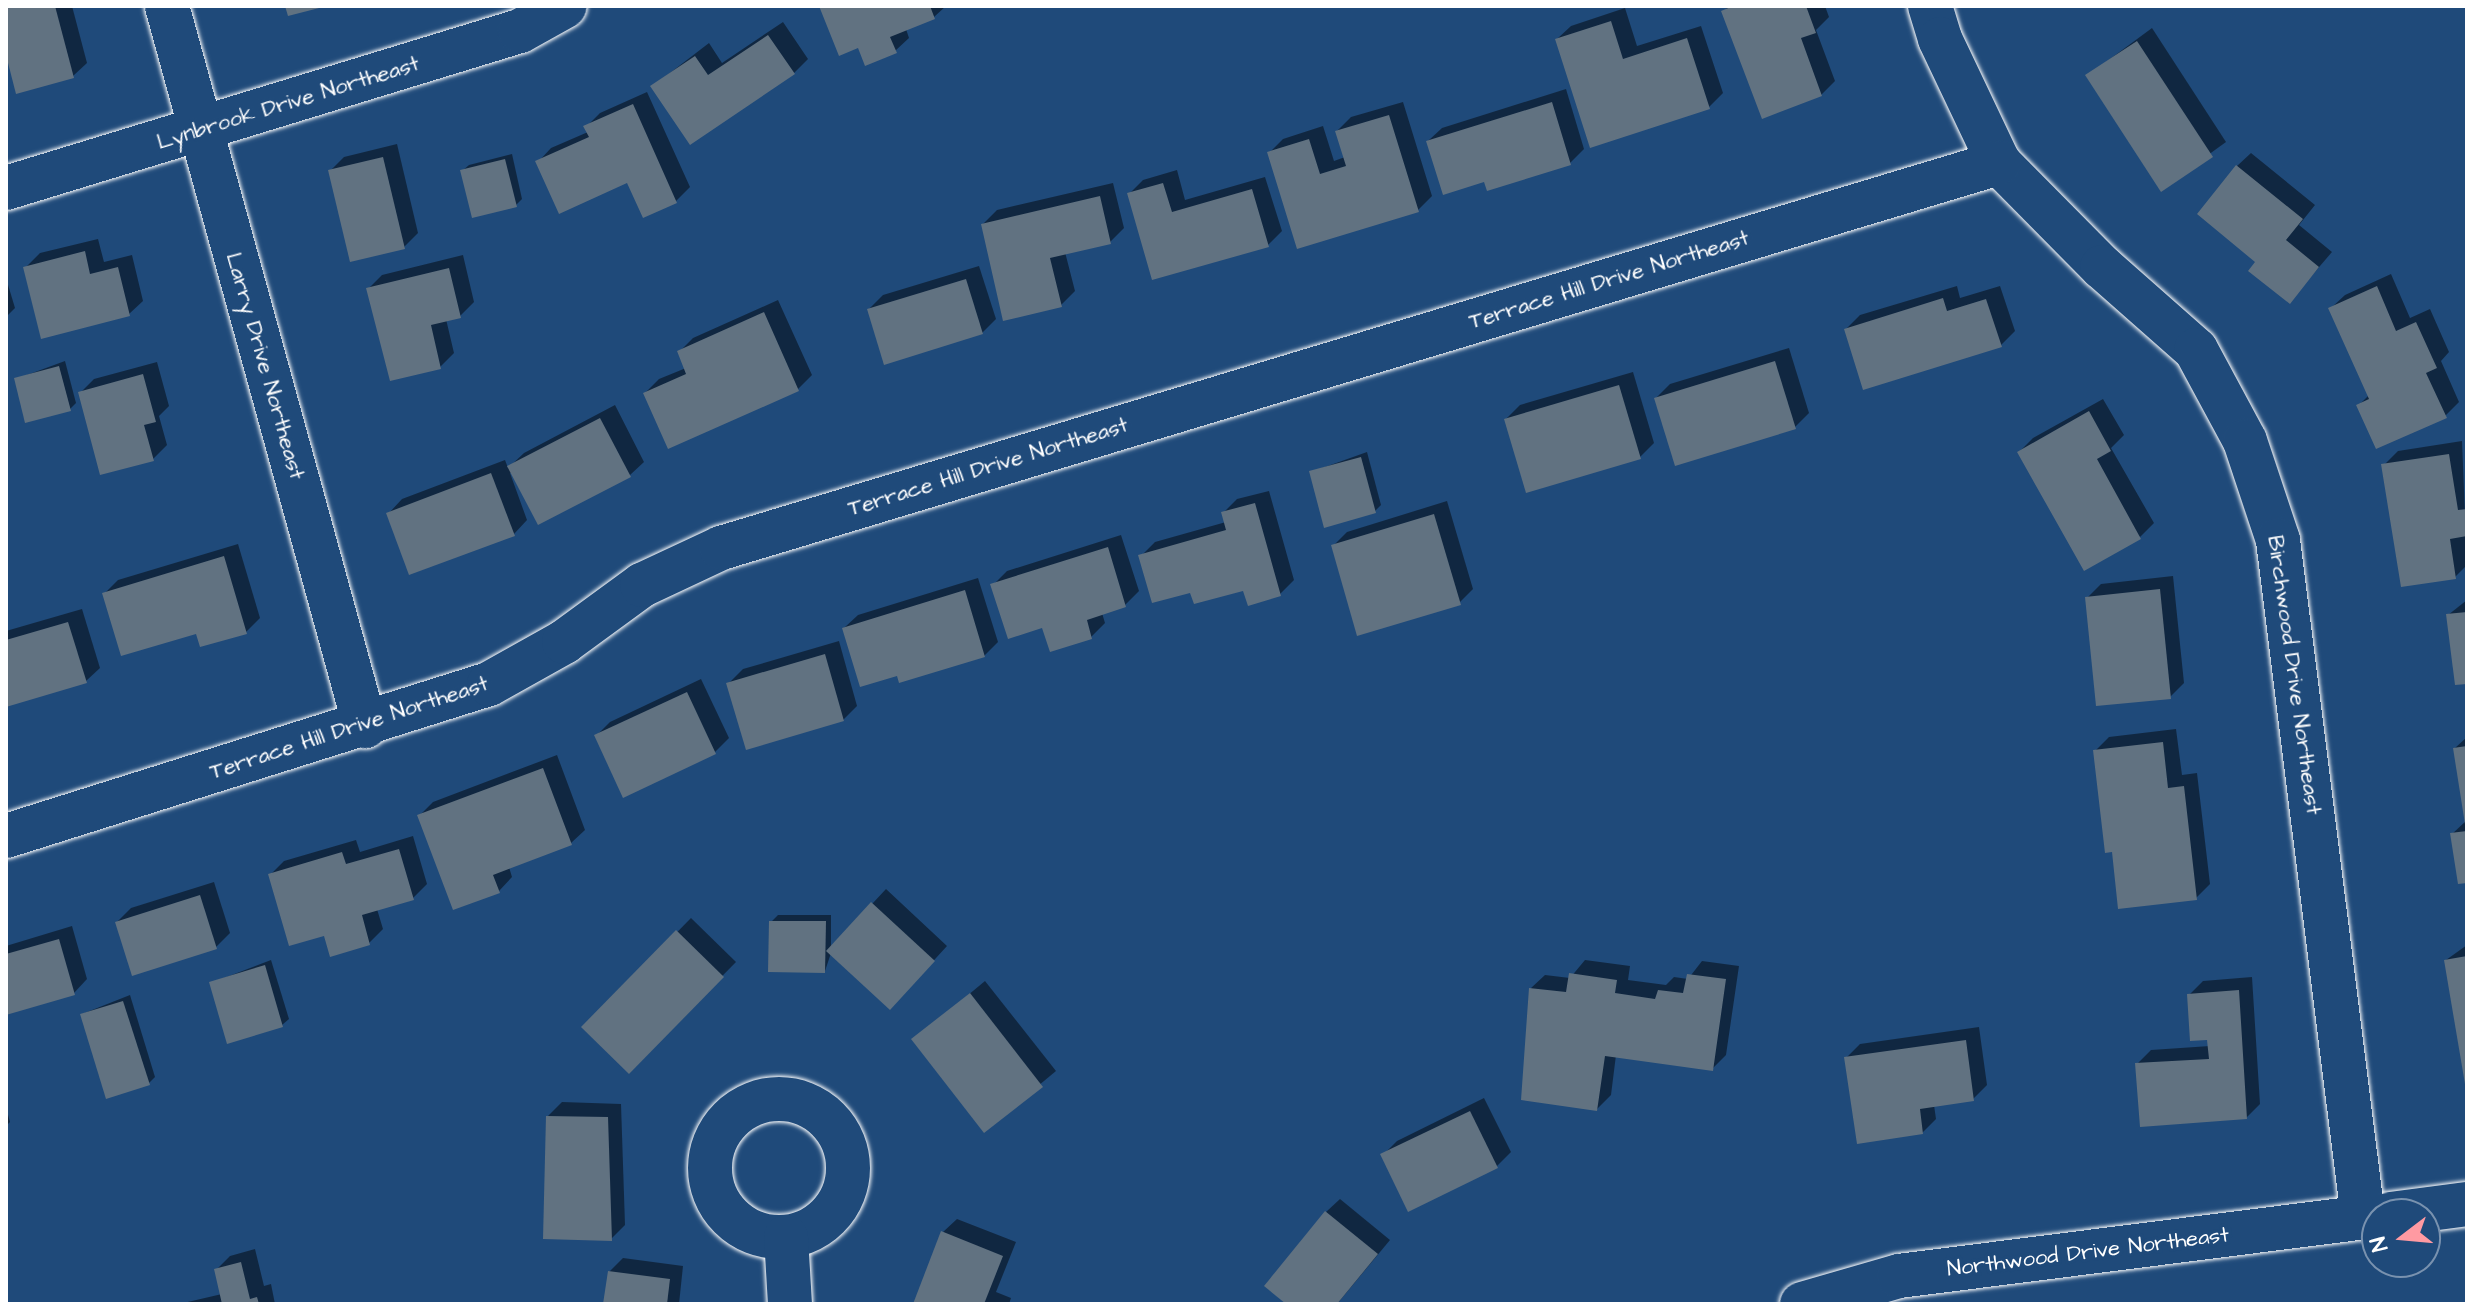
<!DOCTYPE html>
<style>
body{margin:0}
#map{position:relative;width:2473px;height:1310px;overflow:hidden;background:#1f4a7a;font-family:"Architects Daughter",sans-serif}
div>[style]{position:absolute}
.shadow>*{inset:0;background:#0007}
.building>*{inset:0;background:#617281}
.roads{filter:drop-shadow(0 0 2px #fff) drop-shadow(0 0 2px #fff)}
.street>*{height:44px;margin:-22px;padding:0 22px;transform-origin:22px;border-radius:22px;background:#1f4a7a}
.street>.ring{margin:-22px;padding:0;box-sizing:content-box;background:none;border:44px solid #1f4a7a;border-radius:50%}
span{translate:-50% -50%;white-space:nowrap;text-align:center;line-height:1.15;-webkit-text-stroke:7px #1f4a7a;paint-order:stroke}
.street-label{font-size:22px;color:#fff}
.frame{position:absolute;inset:0;border:8px solid #fff;pointer-events:none}
.north{position:absolute;left:2361px;top:1198px;width:80px;height:80px;box-sizing:border-box;background:#1f4a7a;border:2px solid #7992af;border-radius:50%;rotate:254deg;font-size:22px;font-weight:700;line-height:32px;text-align:center;color:#fff}
.north::after{content:'';display:block;margin:auto;width:28px;height:36px;background:#ff9aa2;clip-path:polygon(50% 0,100% 100%,50% 72%,0 100%)}
</style>
<div id="map">
<div class="shadow">
<i style="clip-path:polygon(6px 6px,72px 6px,87px 63px,73px 76px,6px 47px)"></i>
<i style="clip-path:polygon(822px 6px,946px 6px,934px 17px,906px 29px,909px 38px,895px 51px,859px 46px)"></i>
<i style="clip-path:polygon(1729px 6px,1825px 6px,1829px 17px,1816px 30px,1835px 81px,1821px 95px,1724px 11px)"></i>
<i style="clip-path:polygon(1625px 8px,1637px 46px,1701px 26px,1723px 93px,1709px 107px,1557px 39px,1571px 26px)"></i>
<i style="clip-path:polygon(783px 22px,808px 59px,794px 73px,653px 86px,709px 43px,722px 63px)"></i>
<i style="clip-path:polygon(2152px 28px,2226px 142px,2161px 189px,2087px 76px)"></i>
<i style="clip-path:polygon(1566px 89px,1584px 149px,1570px 163px,1485px 180px,1428px 141px,1442px 128px)"></i>
<i style="clip-path:polygon(647px 92px,690px 187px,676px 201px,628px 181px,538px 162px,551px 148px,588px 132px,586px 127px,600px 113px)"></i>
<i style="clip-path:polygon(1403px 102px,1432px 196px,1418px 210px,1298px 247px,1269px 153px,1283px 139px,1323px 126px,1334px 161px,1345px 157px,1337px 131px,1351px 117px)"></i>
<i style="clip-path:polygon(397px 144px,418px 233px,404px 247px,330px 171px,344px 157px)"></i>
<i style="clip-path:polygon(2251px 153px,2315px 205px,2299px 225px,2332px 252px,2290px 301px,2258px 262px,2237px 166px)"></i>
<i style="clip-path:polygon(512px 154px,522px 199px,516px 205px,462px 171px,469px 165px)"></i>
<i style="clip-path:polygon(1177px 170px,1185px 200px,1265px 177px,1282px 231px,1268px 245px,1153px 278px,1129px 194px,1143px 180px)"></i>
<i style="clip-path:polygon(1113px 183px,1124px 228px,1110px 242px,1065px 252px,1075px 291px,1061px 305px,983px 224px,997px 210px)"></i>
<i style="clip-path:polygon(98px 239px,104px 262px,132px 255px,143px 301px,129px 314px,26px 267px,40px 253px)"></i>
<i style="clip-path:polygon(463px 255px,474px 302px,460px 316px,446px 319px,454px 353px,440px 367px,368px 289px,382px 275px)"></i>
<i style="clip-path:polygon(979px 266px,996px 319px,982px 333px,869px 309px,883px 295px)"></i>
<i style="clip-path:polygon(2391px 274px,2410px 318px,2430px 309px,2449px 352px,2441px 361px,2459px 402px,2445px 416px,2359px 405px,2369px 395px,2331px 308px,2345px 295px)"></i>
<i style="clip-path:polygon(6px 278px,15px 308px,6px 317px)"></i>
<i style="clip-path:polygon(1957px 286px,1960px 298px,2000px 286px,2015px 331px,2001px 345px,1846px 329px,1860px 315px)"></i>
<i style="clip-path:polygon(778px 300px,812px 375px,798px 389px,645px 393px,659px 379px,686px 368px,679px 352px,693px 338px)"></i>
<i style="clip-path:polygon(1789px 348px,1809px 413px,1795px 427px,1656px 398px,1670px 384px)"></i>
<i style="clip-path:polygon(65px 361px,76px 403px,70px 409px,16px 379px)"></i>
<i style="clip-path:polygon(157px 362px,169px 406px,159px 416px,167px 445px,153px 459px,80px 393px,94px 379px)"></i>
<i style="clip-path:polygon(1633px 372px,1654px 443px,1640px 457px,1506px 419px,1520px 405px)"></i>
<i style="clip-path:polygon(2103px 399px,2124px 435px,2111px 448px,2154px 523px,2140px 537px,2019px 452px,2033px 438px)"></i>
<i style="clip-path:polygon(615px 405px,644px 462px,630px 475px,510px 473px,527px 520px,514px 534px,389px 513px,402px 499px,505px 460px,508px 468px,524px 453px)"></i>
<i style="clip-path:polygon(2462px 441px,2467px 565px,2455px 577px,2384px 465px,2398px 451px)"></i>
<i style="clip-path:polygon(1367px 452px,1381px 505px,1375px 511px,1311px 472px)"></i>
<i style="clip-path:polygon(1269px 491px,1294px 580px,1280px 594px,1245px 588px,1192px 590px,1141px 556px,1155px 542px,1226px 522px,1223px 513px,1237px 499px)"></i>
<i style="clip-path:polygon(1447px 501px,1473px 589px,1459px 603px,1333px 546px,1347px 532px)"></i>
<i style="clip-path:polygon(1121px 535px,1139px 591px,1125px 605px,1102px 613px,1105px 623px,1091px 637px,1043px 626px,993px 585px,1007px 571px)"></i>
<i style="clip-path:polygon(238px 544px,260px 618px,246px 632px,104px 594px,118px 580px)"></i>
<i style="clip-path:polygon(2173px 576px,2184px 683px,2170px 697px,2087px 598px,2101px 584px)"></i>
<i style="clip-path:polygon(978px 578px,998px 642px,984px 656px,899px 674px,844px 628px,858px 615px)"></i>
<i style="clip-path:polygon(2467px 600px,2467px 682px,2448px 615px)"></i>
<i style="clip-path:polygon(82px 609px,100px 668px,86px 681px,6px 705px,6px 631px)"></i>
<i style="clip-path:polygon(839px 641px,857px 706px,843px 720px,729px 683px,743px 669px)"></i>
<i style="clip-path:polygon(701px 679px,729px 738px,715px 752px,596px 736px,610px 722px)"></i>
<i style="clip-path:polygon(2176px 729px,2182px 775px,2197px 773px,2210px 884px,2196px 898px,2113px 850px,2095px 751px,2109px 737px)"></i>
<i style="clip-path:polygon(2467px 737px,2467px 881px,2452px 834px,2467px 820px,2455px 748px)"></i>
<i style="clip-path:polygon(557px 755px,585px 830px,571px 843px,509px 867px,512px 877px,499px 891px,419px 816px,433px 802px)"></i>
<i style="clip-path:polygon(413px 836px,427px 884px,413px 898px,377px 909px,383px 929px,369px 943px,325px 934px,270px 875px,284px 861px,356px 840px,360px 852px)"></i>
<i style="clip-path:polygon(214px 882px,230px 933px,216px 947px,117px 922px,131px 908px)"></i>
<i style="clip-path:polygon(886px 889px,947px 946px,904px 993px,831px 953px,825px 971px,771px 922px,778px 915px,831px 915px,831px 948px)"></i>
<i style="clip-path:polygon(691px 918px,736px 962px,629px 1071px,584px 1027px)"></i>
<i style="clip-path:polygon(72px 926px,87px 979px,74px 993px,6px 1013px,6px 946px)"></i>
<i style="clip-path:polygon(2467px 945px,2467px 1081px,2446px 960px)"></i>
<i style="clip-path:polygon(271px 960px,289px 1019px,282px 1025px,211px 983px)"></i>
<i style="clip-path:polygon(1585px 960px,1630px 966px,1628px 980px,1666px 985px,1674px 977px,1688px 979px,1702px 961px,1739px 966px,1726px 1055px,1712px 1069px,1616px 1055px,1611px 1095px,1597px 1109px,1531px 988px,1545px 975px,1570px 978px)"></i>
<i style="clip-path:polygon(2252px 977px,2260px 1104px,2246px 1118px,2137px 1064px,2151px 1050px,2210px 1046px,2189px 995px,2203px 981px)"></i>
<i style="clip-path:polygon(985px 981px,1056px 1071px,985px 1130px,914px 1040px)"></i>
<i style="clip-path:polygon(130px 995px,155px 1077px,149px 1083px,82px 1014px)"></i>
<i style="clip-path:polygon(1979px 1027px,1987px 1085px,1973px 1099px,1934px 1105px,1936px 1119px,1922px 1133px,1846px 1058px,1860px 1044px)"></i>
<i style="clip-path:polygon(1484px 1098px,1511px 1152px,1497px 1166px,1383px 1155px,1397px 1141px)"></i>
<i style="clip-path:polygon(562px 1102px,621px 1104px,625px 1225px,611px 1239px,548px 1116px)"></i>
<i style="clip-path:polygon(6px 1107px,10px 1122px,6px 1126px)"></i>
<i style="clip-path:polygon(1340px 1199px,1390px 1240px,1337px 1304px,1289px 1304px,1326px 1212px)"></i>
<i style="clip-path:polygon(957px 1219px,1016px 1242px,996px 1292px,1011px 1298px,1009px 1304px,915px 1304px,943px 1232px)"></i>
<i style="clip-path:polygon(255px 1249px,264px 1286px,271px 1284px,275px 1304px,179px 1304px,222px 1294px,216px 1270px,230px 1256px)"></i>
<i style="clip-path:polygon(623px 1258px,683px 1266px,679px 1304px,605px 1304px,609px 1272px)"></i>
</div>
<div class="building">
<i style="clip-path:polygon(6px 6px,55px 6px,74px 78px,16px 94px,6px 55px)"></i>
<i style="clip-path:polygon(285px 6px,323px 6px,323px 7px,288px 16px)"></i>
<i style="clip-path:polygon(819px 6px,930px 6px,935px 19px,890px 37px,897px 53px,865px 66px,858px 48px,839px 56px)"></i>
<i style="clip-path:polygon(1733px 6px,1806px 6px,1816px 33px,1801px 38px,1822px 96px,1762px 119px,1721px 11px)"></i>
<i style="clip-path:polygon(1611px 21px,1623px 59px,1687px 38px,1710px 109px,1590px 148px,1555px 39px)"></i>
<i style="clip-path:polygon(768px 35px,795px 74px,690px 145px,650px 86px,695px 56px,708px 75px)"></i>
<i style="clip-path:polygon(2137px 41px,2213px 157px,2161px 192px,2085px 75px)"></i>
<i style="clip-path:polygon(1552px 102px,1571px 165px,1487px 191px,1484px 182px,1443px 195px,1426px 141px)"></i>
<i style="clip-path:polygon(633px 104px,677px 203px,643px 218px,627px 183px,559px 214px,535px 161px,589px 137px,583px 126px)"></i>
<i style="clip-path:polygon(1389px 115px,1419px 212px,1297px 249px,1267px 152px,1309px 139px,1320px 174px,1346px 166px,1335px 131px)"></i>
<i style="clip-path:polygon(383px 157px,405px 249px,350px 262px,328px 170px)"></i>
<i style="clip-path:polygon(505px 159px,517px 207px,472px 218px,460px 170px)"></i>
<i style="clip-path:polygon(2236px 165px,2303px 219px,2286px 240px,2319px 267px,2290px 304px,2248px 271px,2255px 262px,2197px 214px)"></i>
<i style="clip-path:polygon(1163px 183px,1172px 212px,1252px 189px,1269px 247px,1152px 280px,1127px 193px)"></i>
<i style="clip-path:polygon(1100px 196px,1111px 244px,1050px 258px,1062px 307px,1003px 321px,981px 224px)"></i>
<i style="clip-path:polygon(85px 251px,90px 274px,118px 267px,130px 316px,41px 339px,23px 267px)"></i>
<i style="clip-path:polygon(449px 268px,461px 318px,431px 325px,441px 369px,390px 381px,366px 288px)"></i>
<i style="clip-path:polygon(966px 279px,983px 334px,884px 365px,867px 309px)"></i>
<i style="clip-path:polygon(2377px 286px,2396px 331px,2416px 322px,2437px 368px,2426px 373px,2447px 418px,2376px 449px,2356px 405px,2369px 399px,2328px 308px)"></i>
<i style="clip-path:polygon(1943px 298px,1947px 311px,1986px 299px,2002px 347px,1863px 390px,1844px 329px)"></i>
<i style="clip-path:polygon(764px 312px,799px 391px,668px 449px,643px 393px,686px 374px,677px 351px)"></i>
<i style="clip-path:polygon(1775px 361px,1796px 429px,1675px 466px,1654px 398px)"></i>
<i style="clip-path:polygon(59px 366px,71px 411px,25px 423px,14px 378px)"></i>
<i style="clip-path:polygon(143px 374px,156px 422px,144px 425px,154px 461px,100px 475px,78px 392px)"></i>
<i style="clip-path:polygon(1619px 385px,1641px 459px,1526px 493px,1504px 419px)"></i>
<i style="clip-path:polygon(2089px 411px,2111px 451px,2097px 459px,2141px 539px,2084px 571px,2017px 452px)"></i>
<i style="clip-path:polygon(600px 418px,631px 477px,538px 525px,507px 466px)"></i>
<i style="clip-path:polygon(2449px 454px,2458px 510px,2467px 509px,2467px 536px,2450px 539px,2456px 579px,2401px 587px,2381px 464px)"></i>
<i style="clip-path:polygon(1361px 457px,1376px 513px,1324px 528px,1309px 471px)"></i>
<i style="clip-path:polygon(491px 473px,515px 536px,409px 575px,386px 513px)"></i>
<i style="clip-path:polygon(1255px 503px,1281px 596px,1248px 606px,1243px 591px,1194px 604px,1190px 593px,1152px 603px,1138px 555px,1226px 530px,1221px 512px)"></i>
<i style="clip-path:polygon(1434px 514px,1461px 605px,1357px 636px,1331px 545px)"></i>
<i style="clip-path:polygon(1108px 547px,1126px 607px,1087px 620px,1092px 639px,1050px 652px,1042px 628px,1008px 639px,990px 584px)"></i>
<i style="clip-path:polygon(224px 556px,247px 634px,200px 647px,196px 634px,121px 656px,102px 593px)"></i>
<i style="clip-path:polygon(2160px 589px,2171px 699px,2096px 706px,2085px 597px)"></i>
<i style="clip-path:polygon(965px 590px,985px 657px,899px 683px,897px 676px,860px 687px,842px 628px)"></i>
<i style="clip-path:polygon(2467px 612px,2467px 684px,2455px 685px,2446px 614px)"></i>
<i style="clip-path:polygon(68px 622px,87px 683px,6px 707px,6px 640px)"></i>
<i style="clip-path:polygon(825px 654px,844px 721px,746px 750px,726px 683px)"></i>
<i style="clip-path:polygon(687px 692px,716px 754px,623px 798px,594px 735px)"></i>
<i style="clip-path:polygon(2163px 742px,2168px 788px,2184px 786px,2197px 900px,2118px 909px,2112px 852px,2105px 853px,2093px 750px)"></i>
<i style="clip-path:polygon(2467px 746px,2467px 824px,2465px 824px,2453px 748px)"></i>
<i style="clip-path:polygon(543px 768px,572px 845px,493px 875px,500px 893px,453px 910px,417px 815px)"></i>
<i style="clip-path:polygon(2467px 831px,2467px 883px,2458px 884px,2450px 833px)"></i>
<i style="clip-path:polygon(399px 849px,414px 900px,362px 915px,370px 945px,330px 957px,324px 936px,289px 946px,268px 874px,342px 852px,346px 864px)"></i>
<i style="clip-path:polygon(200px 895px,217px 949px,132px 976px,115px 922px)"></i>
<i style="clip-path:polygon(871px 902px,935px 961px,890px 1010px,826px 951px)"></i>
<i style="clip-path:polygon(769px 921px,826px 921px,825px 973px,768px 972px)"></i>
<i style="clip-path:polygon(676px 930px,724px 977px,629px 1074px,581px 1027px)"></i>
<i style="clip-path:polygon(59px 939px,75px 995px,6px 1015px,6px 954px)"></i>
<i style="clip-path:polygon(2467px 956px,2467px 1084px,2465px 1084px,2444px 960px)"></i>
<i style="clip-path:polygon(265px 965px,283px 1027px,227px 1044px,209px 982px)"></i>
<i style="clip-path:polygon(1569px 973px,1617px 980px,1615px 993px,1655px 999px,1658px 990px,1683px 993px,1687px 974px,1726px 979px,1713px 1071px,1605px 1056px,1597px 1111px,1521px 1100px,1529px 988px,1566px 992px)"></i>
<i style="clip-path:polygon(2239px 990px,2247px 1119px,2140px 1127px,2135px 1063px,2209px 1059px,2207px 1040px,2190px 1041px,2187px 994px)"></i>
<i style="clip-path:polygon(970px 993px,1043px 1087px,984px 1133px,911px 1039px)"></i>
<i style="clip-path:polygon(123px 1001px,150px 1085px,106px 1099px,80px 1014px)"></i>
<i style="clip-path:polygon(1966px 1040px,1974px 1101px,1920px 1109px,1923px 1134px,1857px 1144px,1844px 1057px)"></i>
<i style="clip-path:polygon(1470px 1111px,1498px 1168px,1408px 1212px,1380px 1154px)"></i>
<i style="clip-path:polygon(546px 1116px,608px 1117px,612px 1241px,543px 1239px)"></i>
<i style="clip-path:polygon(1325px 1211px,1378px 1254px,1337px 1304px,1286px 1304px,1264px 1286px)"></i>
<i style="clip-path:polygon(941px 1231px,1003px 1256px,984px 1304px,913px 1304px)"></i>
<i style="clip-path:polygon(241px 1262px,250px 1299px,257px 1297px,259px 1304px,222px 1304px,214px 1269px)"></i>
<i style="clip-path:polygon(608px 1271px,670px 1279px,667px 1304px,603px 1304px)"></i>
</div>
<div class="roads">
<div class="street">
<i style="left:167px;top:6px;width:747px;rotate:74.62deg"></i>
<i style="left:1930px;top:6px;width:34px;rotate:73deg"></i>
<i style="left:1940px;top:39px;width:137px;rotate:64.6deg"></i>
<i style="left:1999px;top:163px;width:146px;rotate:45.3deg"></i>
<i style="left:2102px;top:267px;width:125px;rotate:41.4deg"></i>
<i style="left:2196px;top:350px;width:103px;rotate:61.7deg"></i>
<i style="left:2245px;top:441px;width:104px;rotate:71.6deg"></i>
<i style="left:2278px;top:540px;width:683px;rotate:82.85deg"></i>
<i style="left:6px;top:188px;width:537px;rotate:-16.99deg"></i>
<i style="left:520px;top:31px;width:51px;rotate:-29.1deg"></i>
<i style="left:6px;top:836px;width:506px;rotate:-17.47deg"></i>
<i style="left:489px;top:684px;width:86px;rotate:-29.2deg"></i>
<i style="left:564px;top:642px;width:97px;rotate:-36.2deg"></i>
<i style="left:642px;top:585px;width:87px;rotate:-25.1deg"></i>
<i style="left:721px;top:548px;width:1335px;rotate:-16.77deg"></i>
<i class="ring" style="left:710px;top:1099px;width:94px;height:94px"></i>
<i style="left:2391px;top:1214px;width:77px;rotate:-7.5deg"></i>
<i style="left:786px;top:1237px;width:67px;rotate:86.6deg"></i>
<i style="left:1802px;top:1304px;width:101px;rotate:-16.1deg"></i>
<i style="left:1899px;top:1276px;width:482px;rotate:-7.2deg"></i>
</div>
</div>
<div class="street-label">
<span style="left:288px;top:103px;rotate:-17deg">Lynbrook Drive Northeast</span>
<span style="left:1609px;top:280px;rotate:-17deg">Terrace Hill Drive Northeast</span>
<span style="left:265px;top:366px;rotate:74deg">Larry Drive Northeast</span>
<span style="left:988px;top:467px;rotate:-17deg">Terrace Hill Drive Northeast</span>
<span style="left:2294px;top:675px;rotate:82deg">Birchwood Drive Northeast</span>
<span style="left:349px;top:728px;rotate:-18deg">Terrace Hill Drive Northeast</span>
<span style="left:2088px;top:1252px;rotate:-7deg">Northwood Drive Northeast</span>
</div>
<div class="frame"></div>
<div class="north">N</div>
</div>
